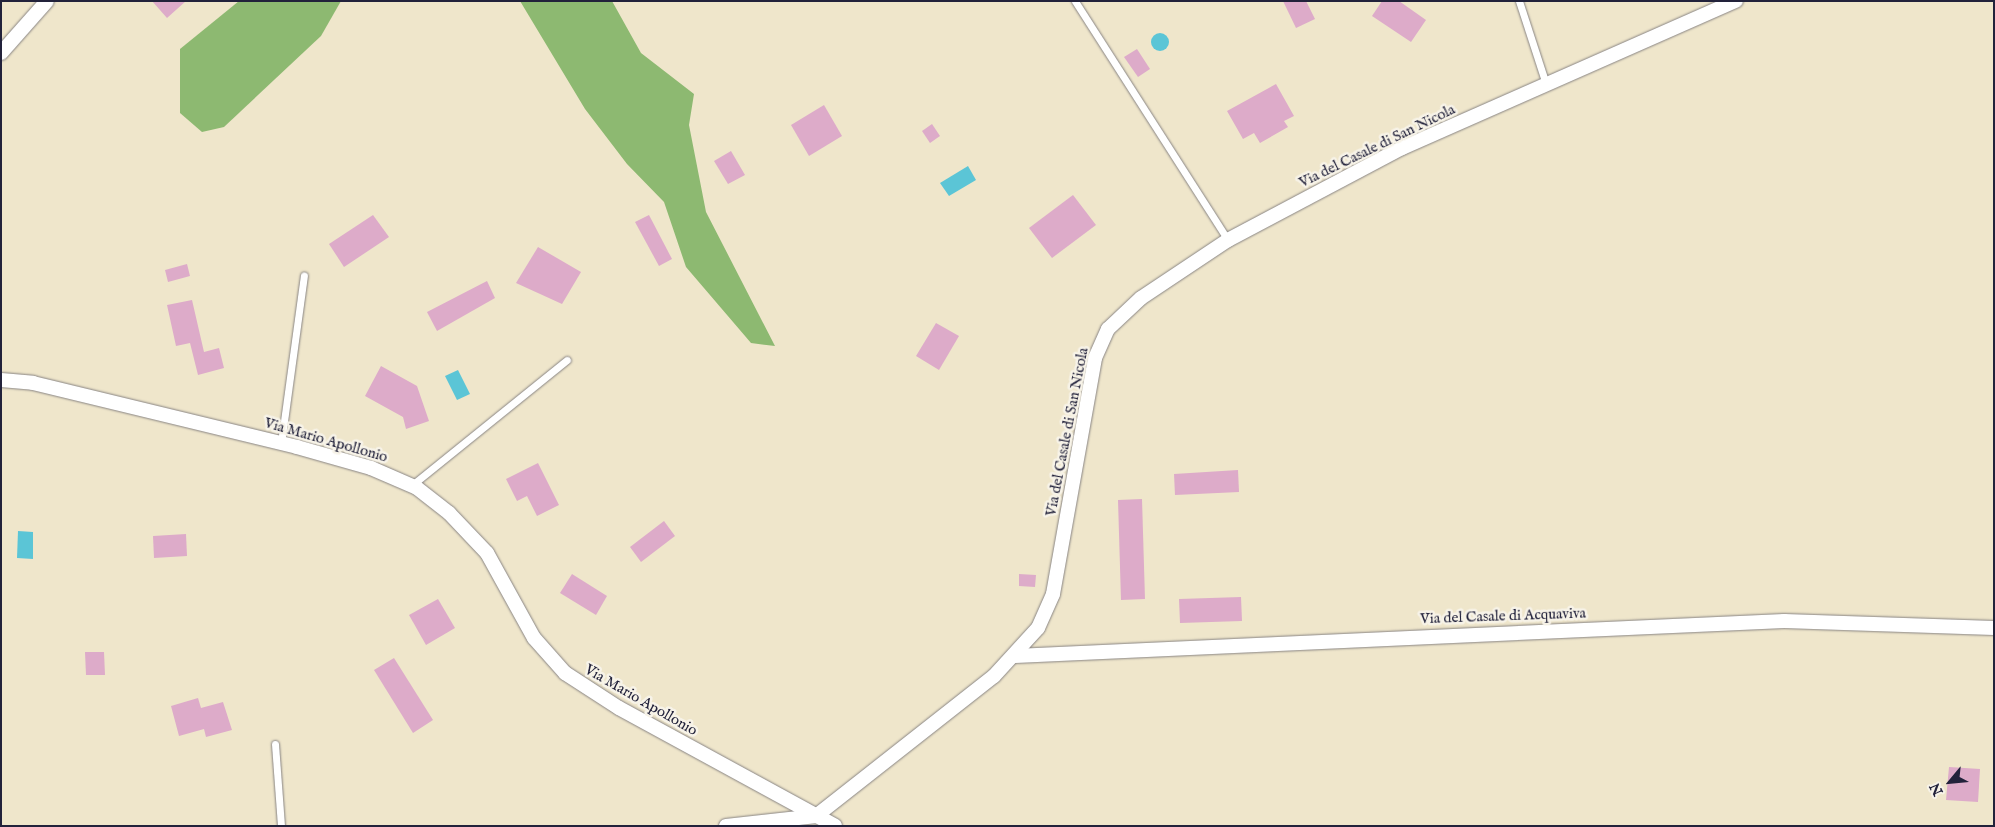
<!DOCTYPE html>
<style>
body{margin:0}
#map{position:relative;width:1995px;height:827px;overflow:hidden;background:#efe6cb;font-family:"IM FELL English",serif}
div>[style]{position:absolute}
.forest>*{inset:0;background:#8db971}
.water>*{inset:0;background:#5bc5d6}
.round{border-radius:50%}
.building>*{inset:0;background:#ddabc9}
.roads{filter:drop-shadow(0 0 1px #888483) drop-shadow(0 0 1px #888483)}
.lane>*{height:7px;margin:-3.5px;padding:0 3.5px;transform-origin:3.5px;border-radius:3.5px;background:#fff}
.street>*{height:14px;margin:-7px;padding:0 7px;transform-origin:7px;border-radius:7px;background:#fff}
span{translate:-50% -50%;white-space:nowrap;text-align:center;line-height:1.15;-webkit-text-stroke:5px #f7f3e8;paint-order:stroke}
.street-label{font-size:15px;color:#22223b}
.frame{position:absolute;inset:0;border:2px solid #22223b;pointer-events:none}
.north{position:absolute;left:1925px;top:757px;width:50px;height:50px;-webkit-text-stroke:4px #f7f3e8;paint-order:stroke;rotate:242deg;font-size:14px;font-weight:700;line-height:20px;text-align:center;color:#22223b}
.north::after{content:'';display:block;margin:auto;width:18px;height:22px;background:#22223b;clip-path:polygon(50% 0,100% 100%,50% 72%,0 100%)}
</style>
<div id="map">
<div class="forest">
<i style="clip-path:polygon(239px 1px,341px 1px,321px 36px,224px 127px,202px 132px,180px 113px,180px 49px)"></i>
<i style="clip-path:polygon(520px 1px,612px 1px,641px 53px,694px 94px,689px 125px,706px 212px,775px 346px,751px 343px,686px 267px,664px 202px,627px 164px,585px 109px)"></i>
</div>
<div class="water">
<i class="round" style="left:1151px;top:33px;width:18px;height:18px"></i>
<i style="clip-path:polygon(968px 166px,976px 180px,949px 196px,940px 183px)"></i>
<i style="clip-path:polygon(458px 370px,470px 394px,457px 400px,445px 376px)"></i>
<i style="clip-path:polygon(18px 531px,33px 532px,33px 559px,17px 558px)"></i>
</div>
<div class="building">
<i style="clip-path:polygon(152px 1px,186px 1px,167px 18px)"></i>
<i style="clip-path:polygon(1283px 1px,1306px 1px,1315px 19px,1296px 28px)"></i>
<i style="clip-path:polygon(1382px 1px,1399px 1px,1426px 20px,1411px 42px,1372px 16px)"></i>
<i style="clip-path:polygon(1137px 49px,1150px 69px,1138px 77px,1124px 57px)"></i>
<i style="clip-path:polygon(1276px 84px,1294px 116px,1284px 121px,1288px 127px,1260px 143px,1254px 133px,1243px 139px,1227px 111px)"></i>
<i style="clip-path:polygon(824px 105px,842px 136px,809px 156px,791px 125px)"></i>
<i style="clip-path:polygon(932px 124px,940px 136px,930px 143px,922px 131px)"></i>
<i style="clip-path:polygon(731px 151px,745px 175px,728px 184px,714px 161px)"></i>
<i style="clip-path:polygon(1073px 195px,1096px 225px,1052px 258px,1029px 228px)"></i>
<i style="clip-path:polygon(373px 215px,389px 237px,344px 267px,329px 244px)"></i>
<i style="clip-path:polygon(649px 215px,672px 259px,659px 266px,635px 222px)"></i>
<i style="clip-path:polygon(538px 247px,581px 272px,562px 304px,516px 283px)"></i>
<i style="clip-path:polygon(187px 264px,190px 276px,168px 282px,165px 270px)"></i>
<i style="clip-path:polygon(487px 281px,495px 298px,437px 331px,427px 312px)"></i>
<i style="clip-path:polygon(192px 300px,204px 352px,219px 348px,224px 368px,198px 375px,190px 343px,176px 346px,167px 305px)"></i>
<i style="clip-path:polygon(936px 323px,959px 336px,939px 370px,916px 356px)"></i>
<i style="clip-path:polygon(381px 366px,417px 386px,429px 421px,406px 429px,403px 417px,365px 396px)"></i>
<i style="clip-path:polygon(538px 463px,559px 505px,537px 516px,527px 496px,517px 501px,506px 479px)"></i>
<i style="clip-path:polygon(1238px 470px,1239px 492px,1175px 495px,1174px 474px)"></i>
<i style="clip-path:polygon(1142px 499px,1145px 599px,1121px 600px,1118px 500px)"></i>
<i style="clip-path:polygon(664px 521px,675px 536px,641px 562px,630px 547px)"></i>
<i style="clip-path:polygon(186px 534px,187px 556px,154px 558px,153px 536px)"></i>
<i style="clip-path:polygon(572px 574px,607px 596px,596px 615px,560px 593px)"></i>
<i style="clip-path:polygon(1019px 574px,1036px 575px,1035px 587px,1019px 586px)"></i>
<i style="clip-path:polygon(1241px 597px,1242px 621px,1180px 623px,1179px 599px)"></i>
<i style="clip-path:polygon(438px 599px,455px 628px,426px 645px,409px 615px)"></i>
<i style="clip-path:polygon(85px 652px,104px 652px,105px 675px,86px 675px)"></i>
<i style="clip-path:polygon(394px 658px,433px 720px,413px 733px,374px 670px)"></i>
<i style="clip-path:polygon(198px 698px,201px 708px,223px 702px,232px 730px,206px 737px,204px 729px,179px 736px,171px 706px)"></i>
<i style="clip-path:polygon(1949px 767px,1980px 769px,1978px 802px,1946px 800px)"></i>
</div>
<div class="roads">
<div class="lane">
<i style="left:1075px;top:1px;width:284px;rotate:57.4deg"></i>
<i style="left:1519px;top:1px;width:87px;rotate:72deg"></i>
<i style="left:281px;top:443px;width:169px;rotate:-82.2deg"></i>
<i style="left:412px;top:485px;width:199px;rotate:-38.9deg"></i>
<i style="left:275px;top:744px;width:82px;rotate:85.8deg"></i>
</div>
<div class="street">
<i style="left:1px;top:53px;width:69px;rotate:-48.5deg"></i>
<i style="left:1px;top:380px;width:32px;rotate:5deg"></i>
<i style="left:33px;top:383px;width:272px;rotate:13.6deg"></i>
<i style="left:297px;top:447px;width:77px;rotate:15.8deg"></i>
<i style="left:371px;top:468px;width:50px;rotate:23.5deg"></i>
<i style="left:417px;top:488px;width:41px;rotate:38deg"></i>
<i style="left:449px;top:513px;width:55px;rotate:46.5deg"></i>
<i style="left:487px;top:553px;width:97px;rotate:61.1deg"></i>
<i style="left:534px;top:638px;width:47px;rotate:48.5deg"></i>
<i style="left:565px;top:673px;width:64px;rotate:32.9deg"></i>
<i style="left:619px;top:708px;width:246px;rotate:28.6deg"></i>
<i style="left:1015px;top:656px;width:770px;rotate:-2.61deg"></i>
<i style="left:1784px;top:621px;width:210px;rotate:1.9deg"></i>
<i style="left:726px;top:826px;width:91px;rotate:-6.3deg"></i>
<i style="left:816px;top:816px;width:226px;rotate:-38.2deg"></i>
<i style="left:994px;top:676px;width:65px;rotate:-47.5deg"></i>
<i style="left:1038px;top:628px;width:37px;rotate:-66deg"></i>
<i style="left:1053px;top:594px;width:240px;rotate:-79.9deg"></i>
<i style="left:1095px;top:358px;width:32px;rotate:-66deg"></i>
<i style="left:1108px;top:329px;width:45px;rotate:-43.2deg"></i>
<i style="left:1141px;top:298px;width:105px;rotate:-33.7deg"></i>
<i style="left:1228px;top:240px;width:197px;rotate:-27.9deg"></i>
<i style="left:1402px;top:148px;width:365px;rotate:-23.8deg"></i>
</div>
</div>
<div class="street-label">
<span style="left:1377px;top:146px;rotate:-26deg">Via del Casale di San Nicola</span>
<span style="left:1067px;top:432px;rotate:-79deg">Via del Casale di San Nicola</span>
<span style="left:326px;top:440px;rotate:16deg">Via Mario Apollonio</span>
<span style="left:1503px;top:616px;rotate:-2deg">Via del Casale di Acquaviva</span>
<span style="left:641px;top:700px;rotate:30deg">Via Mario Apollonio</span>
</div>
<div class="frame"></div>
<div class="north">N</div>
</div>
